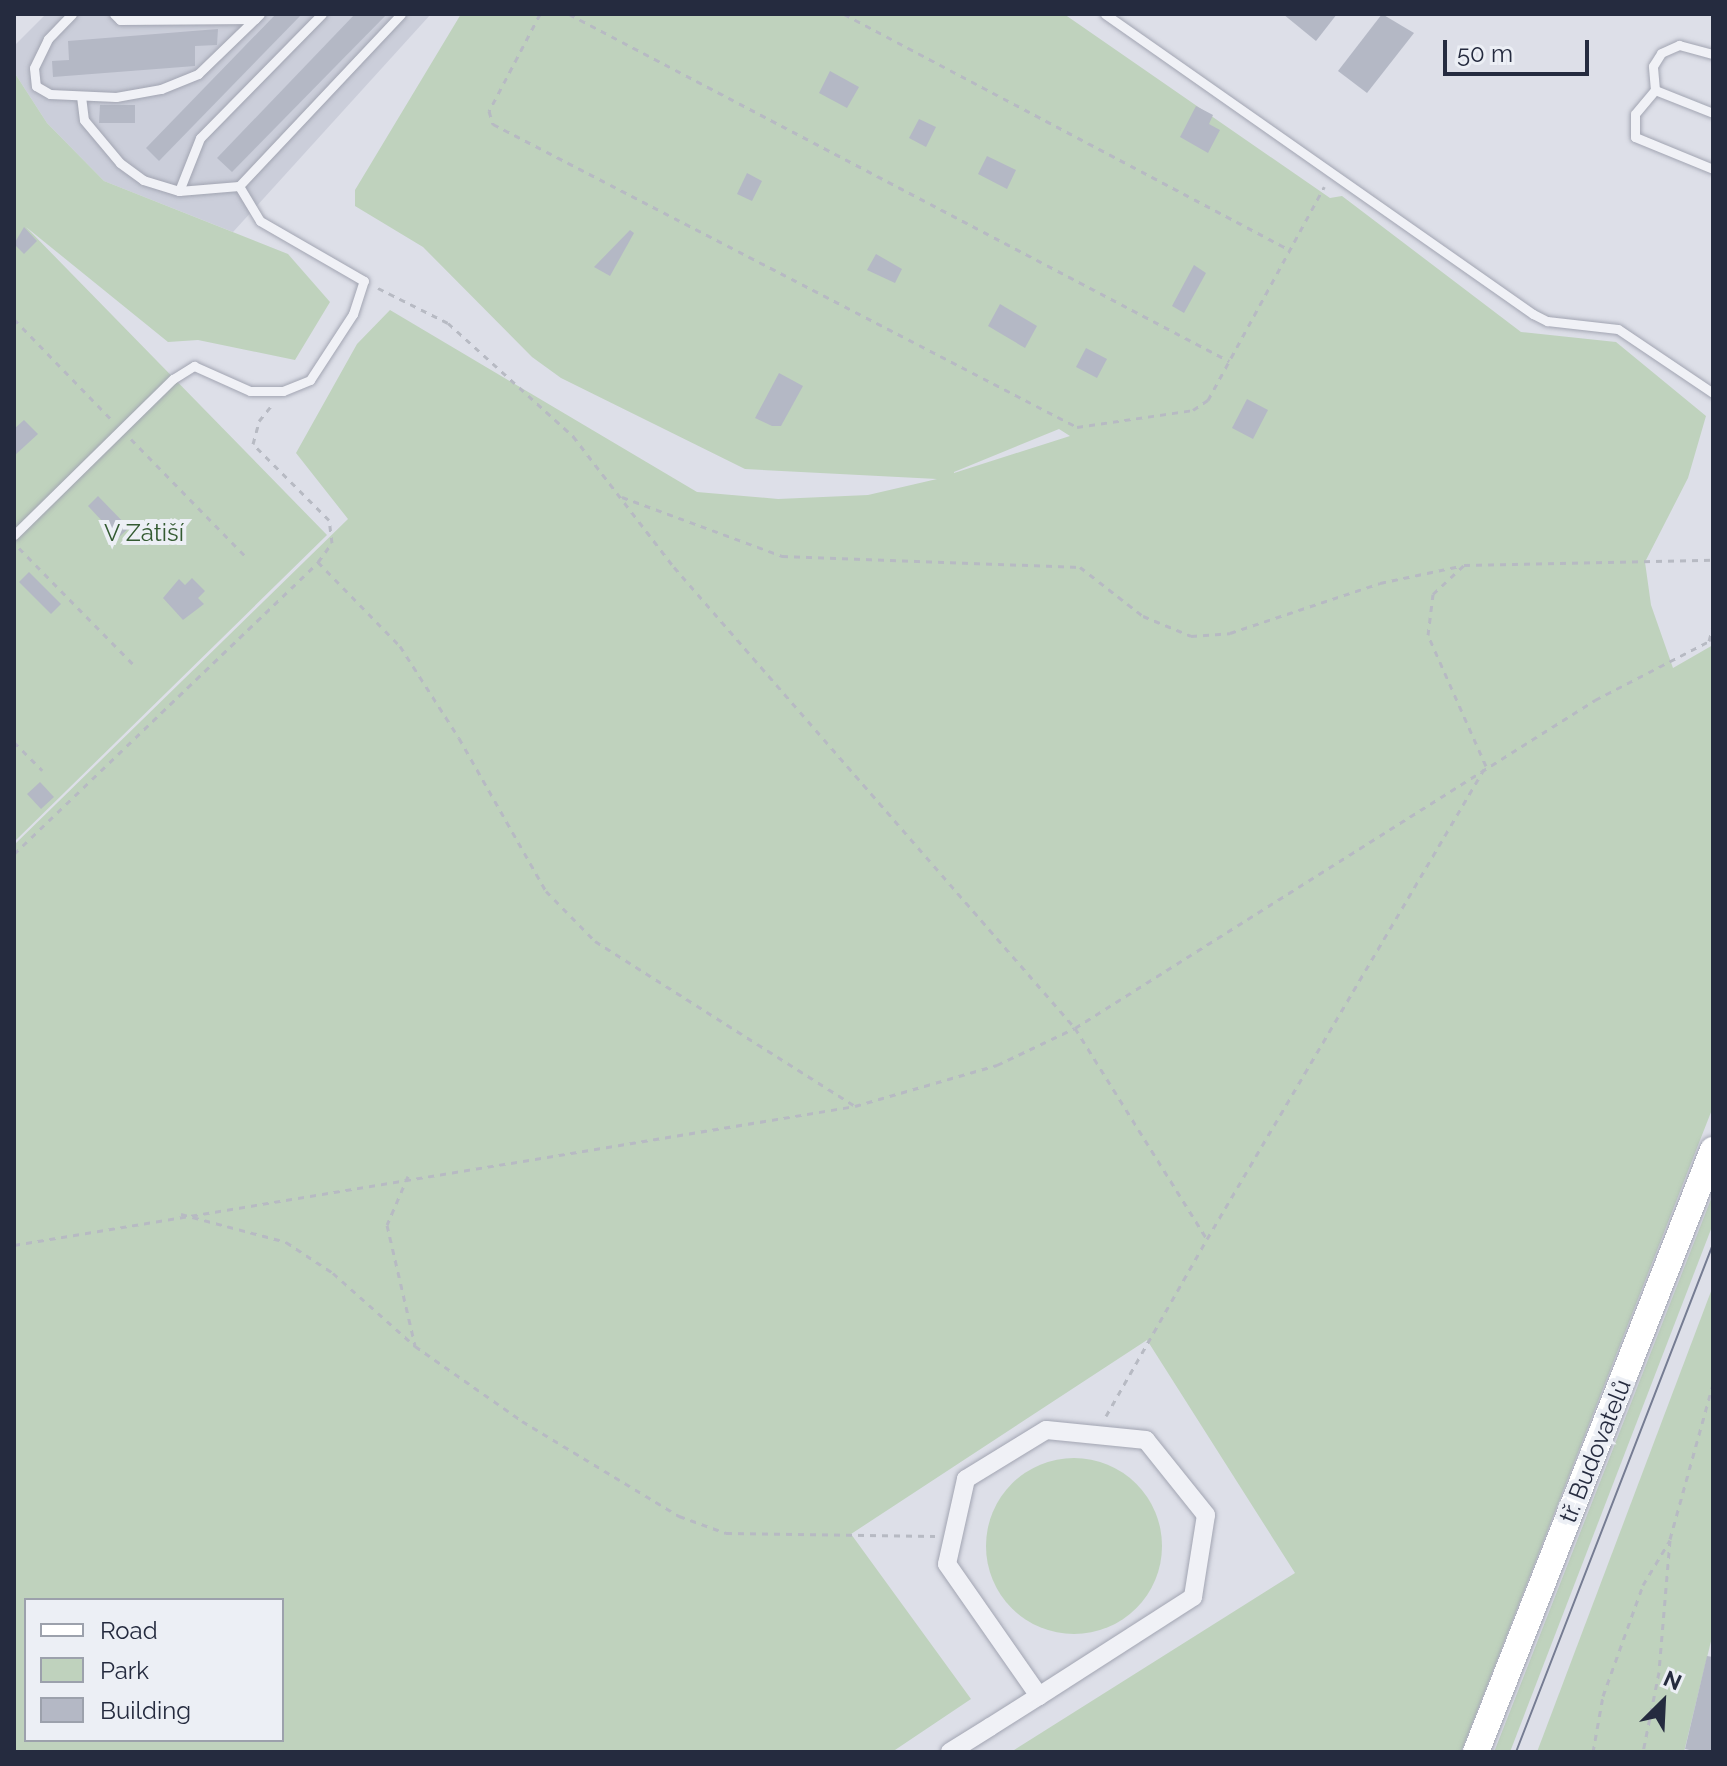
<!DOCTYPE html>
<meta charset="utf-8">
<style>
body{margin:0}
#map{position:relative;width:1727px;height:1766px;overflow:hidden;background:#dddfe8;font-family:Raleway,sans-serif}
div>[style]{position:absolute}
.built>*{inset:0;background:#cbceda}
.green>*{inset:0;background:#bfd2bd}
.round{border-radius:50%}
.building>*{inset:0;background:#b4b8c5}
.path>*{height:3px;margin-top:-1.5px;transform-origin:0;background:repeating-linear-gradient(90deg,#b7bac3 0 6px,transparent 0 12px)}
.roads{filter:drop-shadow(0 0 2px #a2a5b2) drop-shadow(0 0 2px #a2a5b2)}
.lane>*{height:9px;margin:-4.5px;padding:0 4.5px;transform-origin:4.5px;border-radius:4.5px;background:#f0f1f6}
.street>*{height:18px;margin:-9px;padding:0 9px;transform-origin:9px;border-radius:9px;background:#f0f1f6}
.secondary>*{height:26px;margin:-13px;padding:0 13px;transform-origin:13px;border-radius:13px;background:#fff}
.tram>*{height:2px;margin:-1px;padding:0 1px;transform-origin:1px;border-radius:1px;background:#757c92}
span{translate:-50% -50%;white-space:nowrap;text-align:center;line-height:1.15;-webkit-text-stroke:8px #eceff5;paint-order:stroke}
.park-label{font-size:24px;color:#345b32}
.street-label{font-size:24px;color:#252b3f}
.frame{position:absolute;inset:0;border:16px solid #252b3f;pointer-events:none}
.legend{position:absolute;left:24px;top:1598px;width:260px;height:144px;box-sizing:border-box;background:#eceff5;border:2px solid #9ca1ac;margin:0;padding:10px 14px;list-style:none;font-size:24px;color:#252b3f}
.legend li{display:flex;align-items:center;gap:16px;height:40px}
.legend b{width:40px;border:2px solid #9ca1ac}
.north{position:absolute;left:1623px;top:1662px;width:80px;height:80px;-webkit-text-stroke:6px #eceff5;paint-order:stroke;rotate:24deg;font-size:22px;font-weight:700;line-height:32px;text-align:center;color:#252b3f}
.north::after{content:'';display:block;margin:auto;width:28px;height:36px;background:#252b3f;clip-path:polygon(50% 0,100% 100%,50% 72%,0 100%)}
.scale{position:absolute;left:1443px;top:40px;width:146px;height:36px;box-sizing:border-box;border:4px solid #252b3f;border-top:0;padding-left:10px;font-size:24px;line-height:28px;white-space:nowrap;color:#252b3f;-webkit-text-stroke:6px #eceff5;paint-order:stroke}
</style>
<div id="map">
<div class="built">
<i style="clip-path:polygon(46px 14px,431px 14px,233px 232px,104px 181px,47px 123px,14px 72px,14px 46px)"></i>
</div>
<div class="green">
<i style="clip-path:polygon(evenodd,461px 14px,1064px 14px,1330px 198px,1342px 196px,1521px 332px,1616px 342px,1706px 416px,1688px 478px,1645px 562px,1651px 605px,1673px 668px,1713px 645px,1713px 1107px,1461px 1752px,1011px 1752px,1295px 1573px,1147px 1340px,851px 1534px,971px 1699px,892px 1752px,14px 1752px,14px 845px,348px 519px,296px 453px,357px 344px,390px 310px,697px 492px,778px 499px,868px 495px,937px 479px,745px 469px,561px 378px,532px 357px,423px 247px,355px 206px,355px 190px,461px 14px,1059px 429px,1070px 436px,954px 473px,954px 472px,1059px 429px,461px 14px,26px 1600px,282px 1600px,282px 1740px,26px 1740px,26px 1600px)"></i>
<i style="clip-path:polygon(14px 72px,47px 123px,104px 181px,288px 254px,330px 302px,295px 360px,198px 340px,168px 342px,26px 227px,327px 535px,14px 842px)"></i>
<i style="clip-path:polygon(1713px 1194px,1713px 1224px,1510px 1752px,1494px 1752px)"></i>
<i style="clip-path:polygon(1713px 1286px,1713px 1633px,1684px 1752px,1537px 1752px)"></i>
<i class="round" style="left:986px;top:1458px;width:176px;height:176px"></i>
</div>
<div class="building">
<i style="clip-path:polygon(276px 14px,302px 14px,159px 161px,146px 148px)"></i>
<i style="clip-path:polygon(355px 14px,387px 14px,232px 172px,217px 158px)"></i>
<i style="clip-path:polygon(1283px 14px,1337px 14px,1316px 41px)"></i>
<i style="clip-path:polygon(1382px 14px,1414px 33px,1367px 93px,1338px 71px)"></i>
<i style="clip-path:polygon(218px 29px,217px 45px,195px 46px,195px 66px,53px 77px,52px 61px,69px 60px,68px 41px)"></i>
<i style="clip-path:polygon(830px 71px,859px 87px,847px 108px,819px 93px)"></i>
<i style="clip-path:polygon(100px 105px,135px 105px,135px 123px,99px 123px)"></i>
<i style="clip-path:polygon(1196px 106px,1213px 115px,1209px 124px,1220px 130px,1208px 153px,1180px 137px)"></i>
<i style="clip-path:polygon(919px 119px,936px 127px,926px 147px,909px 138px)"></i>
<i style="clip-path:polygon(987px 156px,1016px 170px,1007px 189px,978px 174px)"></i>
<i style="clip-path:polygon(747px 173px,762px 181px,752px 201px,737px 194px)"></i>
<i style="clip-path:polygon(24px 227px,37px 241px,24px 254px,14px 244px)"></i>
<i style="clip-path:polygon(630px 230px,634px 233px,610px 276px,594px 267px)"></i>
<i style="clip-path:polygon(876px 254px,902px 269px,895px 283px,867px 270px)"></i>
<i style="clip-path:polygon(1194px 265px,1206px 273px,1184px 313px,1172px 306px)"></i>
<i style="clip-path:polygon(1000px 304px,1037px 326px,1025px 348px,988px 326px)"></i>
<i style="clip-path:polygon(1086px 348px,1107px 359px,1097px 378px,1076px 367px)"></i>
<i style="clip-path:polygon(779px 373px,803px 386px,781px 426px,772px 426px,755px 418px)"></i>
<i style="clip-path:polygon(1247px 399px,1268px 410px,1253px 439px,1232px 428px)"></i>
<i style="clip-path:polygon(24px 420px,38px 434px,14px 456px,14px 429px)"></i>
<i style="clip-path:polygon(98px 496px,129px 528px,118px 538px,88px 506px)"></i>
<i style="clip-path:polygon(29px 572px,61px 604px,51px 614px,19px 582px)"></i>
<i style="clip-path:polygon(192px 578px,205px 591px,198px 598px,204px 604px,183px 620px,163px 598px,179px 579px,185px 585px)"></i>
<i style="clip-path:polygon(40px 782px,54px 797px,41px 809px,27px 794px)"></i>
<i style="clip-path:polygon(1707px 1656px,1713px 1657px,1713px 1752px,1698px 1752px,1685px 1749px)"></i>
</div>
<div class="path">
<i style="left:540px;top:14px;width:110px;rotate:117.7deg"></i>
<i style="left:489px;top:111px;width:14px;rotate:73deg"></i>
<i style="left:493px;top:124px;width:658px;rotate:27.42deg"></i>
<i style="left:1077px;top:427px;width:117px;rotate:-8.3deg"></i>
<i style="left:1193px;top:410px;width:18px;rotate:-34deg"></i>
<i style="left:1208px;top:400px;width:243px;rotate:-61.4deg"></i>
<i style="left:569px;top:14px;width:746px;rotate:27.73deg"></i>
<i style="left:844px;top:14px;width:505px;rotate:27.89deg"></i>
<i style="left:378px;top:288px;width:78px;rotate:26.6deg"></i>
<i style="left:448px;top:323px;width:169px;rotate:42.1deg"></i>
<i style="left:573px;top:436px;width:165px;rotate:52.4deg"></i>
<i style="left:674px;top:567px;width:611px;rotate:48.98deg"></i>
<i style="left:1075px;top:1028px;width:249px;rotate:58deg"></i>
<i style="left:1207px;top:1239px;width:549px;rotate:-59.47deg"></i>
<i style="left:1486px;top:766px;width:143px;rotate:-113.9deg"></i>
<i style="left:1428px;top:635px;width:41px;rotate:-83deg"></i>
<i style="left:1433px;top:594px;width:42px;rotate:-43.1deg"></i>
<i style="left:1464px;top:565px;width:249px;rotate:-1.2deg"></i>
<i style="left:14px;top:319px;width:141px;rotate:45.9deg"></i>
<i style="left:131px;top:439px;width:166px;rotate:45.7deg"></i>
<i style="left:622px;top:497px;width:171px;rotate:20.2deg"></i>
<i style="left:782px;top:556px;width:298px;rotate:2.1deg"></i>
<i style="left:1080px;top:567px;width:80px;rotate:37.9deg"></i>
<i style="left:1143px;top:616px;width:52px;rotate:22.6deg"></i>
<i style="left:1191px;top:636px;width:39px;rotate:-4deg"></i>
<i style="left:1230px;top:633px;width:158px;rotate:-18.4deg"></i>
<i style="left:1380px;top:583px;width:82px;rotate:-12deg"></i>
<i style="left:19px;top:548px;width:167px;rotate:45.5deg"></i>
<i style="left:318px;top:562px;width:117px;rotate:45.7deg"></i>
<i style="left:400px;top:646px;width:109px;rotate:57.3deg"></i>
<i style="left:459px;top:738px;width:176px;rotate:60.4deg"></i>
<i style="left:546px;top:891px;width:70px;rotate:45.6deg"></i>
<i style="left:595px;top:941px;width:308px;rotate:32.4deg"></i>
<i style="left:855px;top:1106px;width:148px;rotate:-16.1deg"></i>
<i style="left:997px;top:1065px;width:86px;rotate:-25.4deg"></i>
<i style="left:1075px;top:1028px;width:615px;rotate:-32.24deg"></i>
<i style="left:1595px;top:700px;width:133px;rotate:-27.3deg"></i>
<i style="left:1709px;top:641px;width:16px;rotate:-75deg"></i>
<i style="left:14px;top:742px;width:40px;rotate:45deg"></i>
<i style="left:14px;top:854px;width:422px;rotate:-43.8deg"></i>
<i style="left:318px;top:562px;width:24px;rotate:-54deg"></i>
<i style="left:332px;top:543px;width:23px;rotate:-97deg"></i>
<i style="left:329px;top:520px;width:107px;rotate:-135deg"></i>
<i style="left:253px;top:444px;width:24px;rotate:-75deg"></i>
<i style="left:259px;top:421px;width:21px;rotate:-51deg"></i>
<i style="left:408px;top:1176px;width:53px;rotate:113.2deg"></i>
<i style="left:387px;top:1225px;width:123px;rotate:76.9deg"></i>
<i style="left:181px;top:1214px;width:109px;rotate:14.9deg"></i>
<i style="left:286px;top:1242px;width:56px;rotate:33.4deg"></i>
<i style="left:333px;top:1273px;width:110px;rotate:41.7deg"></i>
<i style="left:415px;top:1346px;width:131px;rotate:35deg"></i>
<i style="left:522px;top:1421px;width:184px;rotate:31.2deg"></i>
<i style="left:679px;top:1516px;width:50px;rotate:19.9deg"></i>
<i style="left:726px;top:1533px;width:209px;rotate:0.8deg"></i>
<i style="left:14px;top:1245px;width:852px;rotate:-9.38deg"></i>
<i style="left:1106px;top:1416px;width:204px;rotate:-60.3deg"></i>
<i style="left:1670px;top:1539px;width:161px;rotate:-74.5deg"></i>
<i style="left:1593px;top:1752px;width:57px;rotate:-79.9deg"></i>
<i style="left:1603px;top:1696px;width:118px;rotate:-70.2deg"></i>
<i style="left:1643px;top:1585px;width:52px;rotate:-59deg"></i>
<i style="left:1670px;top:1540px;width:132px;rotate:94.8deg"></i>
<i style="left:1659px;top:1672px;width:82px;rotate:101.3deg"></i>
</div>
<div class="roads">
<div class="lane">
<i style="left:72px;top:14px;width:35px;rotate:134deg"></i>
<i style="left:48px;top:39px;width:32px;rotate:116deg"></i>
<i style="left:34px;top:68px;width:18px;rotate:84deg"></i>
<i style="left:36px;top:86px;width:16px;rotate:30deg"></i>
<i style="left:50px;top:94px;width:66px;rotate:2.6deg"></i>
<i style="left:116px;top:97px;width:46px;rotate:-10.1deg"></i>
<i style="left:161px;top:89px;width:40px;rotate:-22deg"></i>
<i style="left:198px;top:74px;width:86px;rotate:-44.1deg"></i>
<i style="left:114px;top:14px;width:8px;rotate:45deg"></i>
<i style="left:120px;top:20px;width:135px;rotate:-0.4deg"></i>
<i style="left:1105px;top:14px;width:523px;rotate:35.03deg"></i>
<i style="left:1533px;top:314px;width:16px;rotate:27deg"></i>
<i style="left:1547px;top:321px;width:71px;rotate:6.4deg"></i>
<i style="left:1618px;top:329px;width:115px;rotate:34deg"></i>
<i style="left:1655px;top:90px;width:31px;rotate:130deg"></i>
<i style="left:1635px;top:114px;width:23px;rotate:90deg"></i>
<i style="left:1635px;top:137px;width:84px;rotate:22.3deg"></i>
<i style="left:1655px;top:90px;width:24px;rotate:-95deg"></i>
<i style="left:1653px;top:66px;width:15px;rotate:-58deg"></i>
<i style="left:1661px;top:53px;width:20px;rotate:-24deg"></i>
<i style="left:1679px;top:45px;width:35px;rotate:15deg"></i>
<i style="left:1655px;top:90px;width:62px;rotate:21.6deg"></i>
<i style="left:81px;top:96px;width:24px;rotate:83deg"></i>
<i style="left:84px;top:120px;width:56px;rotate:50.1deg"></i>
<i style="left:120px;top:163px;width:29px;rotate:36deg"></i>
<i style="left:143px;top:180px;width:38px;rotate:17deg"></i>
<i style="left:179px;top:191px;width:60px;rotate:-4.8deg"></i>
<i style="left:179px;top:191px;width:57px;rotate:-68.4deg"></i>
<i style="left:200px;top:138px;width:174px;rotate:-45.5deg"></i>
<i style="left:14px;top:535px;width:223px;rotate:-44.5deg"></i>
<i style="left:173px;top:379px;width:25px;rotate:-32deg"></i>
<i style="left:194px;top:366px;width:61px;rotate:24.1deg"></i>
<i style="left:250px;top:391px;width:33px"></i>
<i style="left:283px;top:391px;width:29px;rotate:-22deg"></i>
<i style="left:310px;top:380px;width:79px;rotate:-56.9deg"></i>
<i style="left:353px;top:314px;width:35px;rotate:-72deg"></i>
<i style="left:364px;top:281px;width:120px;rotate:-150deg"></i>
<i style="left:260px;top:221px;width:41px;rotate:-121deg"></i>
<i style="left:239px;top:186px;width:236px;rotate:-46.7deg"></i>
</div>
<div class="street">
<i style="left:950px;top:1752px;width:47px;rotate:-32deg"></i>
<i style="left:990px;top:1727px;width:58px;rotate:-32.3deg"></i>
<i style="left:1039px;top:1696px;width:183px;rotate:-32.7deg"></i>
<i style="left:1193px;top:1597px;width:83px;rotate:-81deg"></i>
<i style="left:1206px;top:1515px;width:96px;rotate:-128.7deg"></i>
<i style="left:1146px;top:1440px;width:100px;rotate:-174.3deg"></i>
<i style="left:1046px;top:1430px;width:94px;rotate:148.5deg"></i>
<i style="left:966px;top:1479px;width:87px;rotate:102.6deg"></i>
<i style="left:947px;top:1564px;width:161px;rotate:55.1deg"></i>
</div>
<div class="secondary">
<i style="left:1476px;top:1752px;width:647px;rotate:-68.51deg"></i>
</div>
</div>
<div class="tram">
<i style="left:1516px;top:1752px;width:545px;rotate:-68.8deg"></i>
</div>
<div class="park-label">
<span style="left:144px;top:533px">V Zátiší</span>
</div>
<div class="street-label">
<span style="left:1595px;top:1451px;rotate:-68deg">tř. Budovatelů</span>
</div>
<div class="frame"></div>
<ul class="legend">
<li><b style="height:10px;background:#fff"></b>Road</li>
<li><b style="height:22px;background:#bfd2bd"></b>Park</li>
<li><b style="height:22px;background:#b4b8c5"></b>Building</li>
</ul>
<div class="north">N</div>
<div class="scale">50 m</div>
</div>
